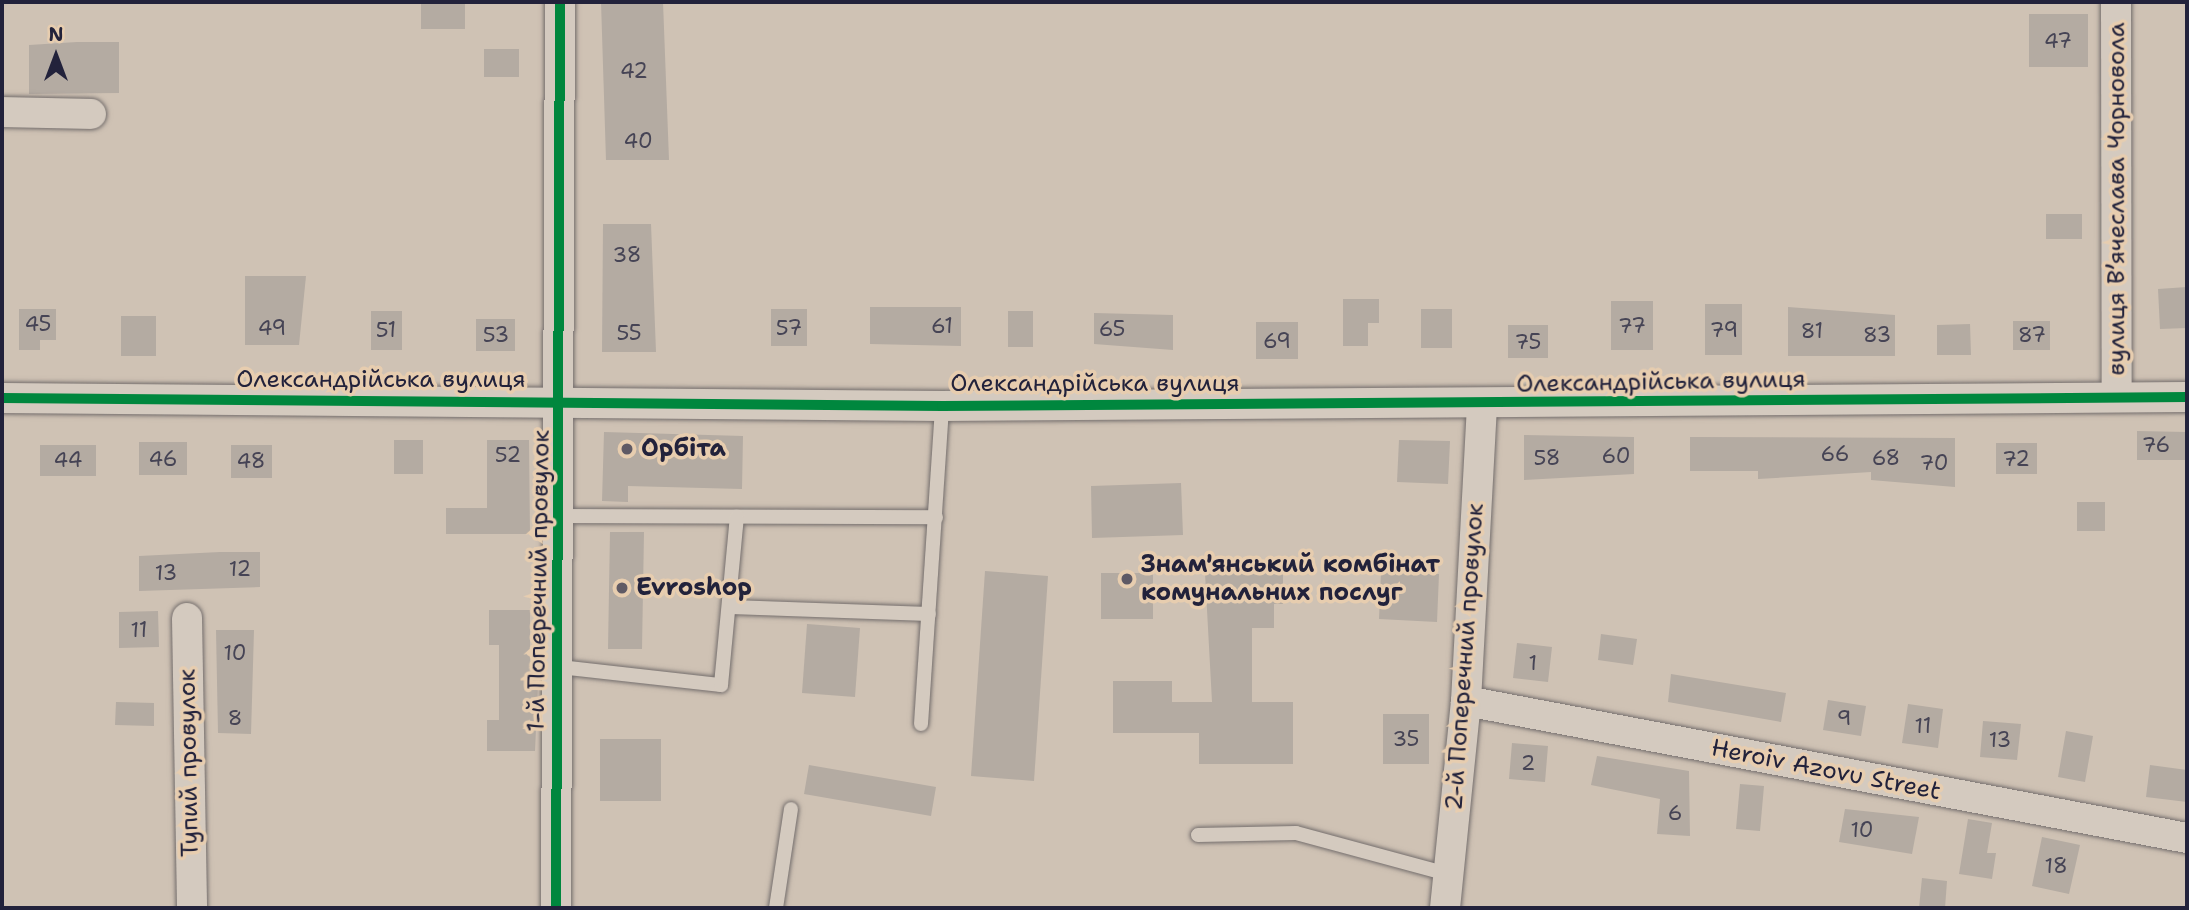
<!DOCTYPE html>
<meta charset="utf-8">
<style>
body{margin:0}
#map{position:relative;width:2189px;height:910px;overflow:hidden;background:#cfc2b4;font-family:"Shantell Sans",sans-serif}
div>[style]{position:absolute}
.building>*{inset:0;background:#b4aba2}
.roads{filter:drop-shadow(0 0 2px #746e6d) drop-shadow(0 0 2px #746e6d)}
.service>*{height:14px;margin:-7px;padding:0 7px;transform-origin:7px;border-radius:7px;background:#d4cabf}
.minor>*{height:30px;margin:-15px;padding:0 15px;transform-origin:15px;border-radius:15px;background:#d4cabf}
.cycleway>*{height:10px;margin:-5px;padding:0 5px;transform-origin:5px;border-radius:5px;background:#00873e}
.dots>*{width:19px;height:19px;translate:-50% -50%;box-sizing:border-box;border:4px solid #e7cdaf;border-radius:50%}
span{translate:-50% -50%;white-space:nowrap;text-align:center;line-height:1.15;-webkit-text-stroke:7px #e7cdaf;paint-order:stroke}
.number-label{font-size:21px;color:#464455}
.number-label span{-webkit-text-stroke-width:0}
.street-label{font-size:24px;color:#22223b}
.poi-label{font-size:24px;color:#22223b;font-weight:700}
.left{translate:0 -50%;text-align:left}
.frame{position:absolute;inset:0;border:4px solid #22223b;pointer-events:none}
.north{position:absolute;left:21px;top:21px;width:70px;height:70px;-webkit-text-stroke:5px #e7cdaf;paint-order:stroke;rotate:0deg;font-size:19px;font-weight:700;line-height:28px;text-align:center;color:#22223b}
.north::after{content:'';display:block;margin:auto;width:24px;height:32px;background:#22223b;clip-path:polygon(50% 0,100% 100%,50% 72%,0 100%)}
</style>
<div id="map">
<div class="building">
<i style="clip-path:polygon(421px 2px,465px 2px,465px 29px,421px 29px)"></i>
<i style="clip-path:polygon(601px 2px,663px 2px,669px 160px,606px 160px)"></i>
<i style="clip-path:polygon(2029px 14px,2088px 14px,2088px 67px,2029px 67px)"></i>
<i style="clip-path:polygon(77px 42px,119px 42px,119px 93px,29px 94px,29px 45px)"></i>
<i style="clip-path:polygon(484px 49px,519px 49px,519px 77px,484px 77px)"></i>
<i style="clip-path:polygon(2046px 214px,2082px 214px,2082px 239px,2046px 239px)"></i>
<i style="clip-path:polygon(603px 224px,651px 224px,656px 352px,602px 352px)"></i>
<i style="clip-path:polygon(245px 276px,306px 276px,299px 345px,245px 345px)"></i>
<i style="clip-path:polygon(2187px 287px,2187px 328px,2160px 329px,2158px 289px)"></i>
<i style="clip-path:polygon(1343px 299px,1379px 299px,1379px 323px,1368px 323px,1368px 346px,1343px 346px)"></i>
<i style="clip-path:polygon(1611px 301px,1653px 301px,1653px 350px,1611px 350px)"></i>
<i style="clip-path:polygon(1705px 304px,1742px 304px,1742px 355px,1705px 355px)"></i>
<i style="clip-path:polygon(870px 307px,961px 307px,961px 346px,870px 344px)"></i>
<i style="clip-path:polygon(1788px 307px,1895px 315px,1895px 356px,1788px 356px)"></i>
<i style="clip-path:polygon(19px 309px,56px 309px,56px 340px,40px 340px,40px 350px,19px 350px)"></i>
<i style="clip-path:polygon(771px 309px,807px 309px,807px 346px,771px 346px)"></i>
<i style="clip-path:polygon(1421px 309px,1452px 309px,1452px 348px,1421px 348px)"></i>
<i style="clip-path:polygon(371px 311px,402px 311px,402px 350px,371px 350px)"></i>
<i style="clip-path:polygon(1008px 311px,1033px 311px,1033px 347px,1008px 347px)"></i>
<i style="clip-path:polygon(1094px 313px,1173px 315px,1173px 350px,1094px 344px)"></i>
<i style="clip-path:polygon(121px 316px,156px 316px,156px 356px,121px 356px)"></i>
<i style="clip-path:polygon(476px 319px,515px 319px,515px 351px,476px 351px)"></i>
<i style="clip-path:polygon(2013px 321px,2050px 321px,2050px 350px,2013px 350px)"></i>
<i style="clip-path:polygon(1256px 322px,1298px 322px,1298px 359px,1256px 359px)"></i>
<i style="clip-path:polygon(1970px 324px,1971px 355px,1937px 355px,1937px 325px)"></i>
<i style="clip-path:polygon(1508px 325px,1548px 325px,1548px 358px,1508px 358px)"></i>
<i style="clip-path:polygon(2137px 431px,2187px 432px,2187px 460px,2137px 460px)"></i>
<i style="clip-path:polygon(604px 432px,743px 436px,742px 489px,628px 486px,628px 502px,602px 501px)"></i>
<i style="clip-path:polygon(1524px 435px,1634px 437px,1634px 474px,1524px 480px)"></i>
<i style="clip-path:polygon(1690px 437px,1955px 438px,1955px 487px,1871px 480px,1871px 472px,1758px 479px,1758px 471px,1690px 471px)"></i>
<i style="clip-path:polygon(394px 440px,423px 440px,423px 474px,394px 474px)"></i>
<i style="clip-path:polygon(487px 440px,529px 440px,530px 534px,446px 534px,446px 508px,487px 508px)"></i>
<i style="clip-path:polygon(1399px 440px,1450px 441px,1448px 484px,1397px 482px)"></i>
<i style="clip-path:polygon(139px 442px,187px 442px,187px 475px,139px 475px)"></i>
<i style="clip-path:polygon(1996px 443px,2037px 443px,2037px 474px,1996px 474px)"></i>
<i style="clip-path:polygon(40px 445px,96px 445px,96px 476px,40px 476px)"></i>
<i style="clip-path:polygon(231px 445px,272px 445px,272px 478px,231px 478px)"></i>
<i style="clip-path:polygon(1181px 483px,1183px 535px,1092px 538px,1091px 486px)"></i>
<i style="clip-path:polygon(2077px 502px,2105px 502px,2105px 531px,2077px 531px)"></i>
<i style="clip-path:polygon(610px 532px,644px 532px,642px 649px,608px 649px)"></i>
<i style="clip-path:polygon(220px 552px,260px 552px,260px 587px,139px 591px,139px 556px)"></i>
<i style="clip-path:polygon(1224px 558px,1283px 564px,1283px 604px,1274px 604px,1274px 628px,1252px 628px,1252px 702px,1293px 702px,1293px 764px,1199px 764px,1199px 733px,1113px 733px,1113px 681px,1172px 681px,1172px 702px,1212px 702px,1205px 573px,1224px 573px)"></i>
<i style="clip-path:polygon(985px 571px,1048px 576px,1034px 781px,971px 776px)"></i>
<i style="clip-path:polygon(1381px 572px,1439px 574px,1437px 622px,1379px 619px)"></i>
<i style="clip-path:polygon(1101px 573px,1153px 573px,1153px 619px,1101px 619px)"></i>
<i style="clip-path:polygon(489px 610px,530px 610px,530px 661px,539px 661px,535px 751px,487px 751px,487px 720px,499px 720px,499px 645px,489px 645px)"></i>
<i style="clip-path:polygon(158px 611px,159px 647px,119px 648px,119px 612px)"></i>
<i style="clip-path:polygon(807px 624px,860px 628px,855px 697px,802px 693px)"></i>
<i style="clip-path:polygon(216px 630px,254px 630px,251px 734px,218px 733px)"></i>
<i style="clip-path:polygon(1601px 634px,1637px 639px,1633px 665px,1598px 660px)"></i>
<i style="clip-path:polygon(1517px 643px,1552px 647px,1548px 682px,1513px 678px)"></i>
<i style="clip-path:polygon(1671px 674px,1786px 693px,1781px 722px,1668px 702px)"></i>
<i style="clip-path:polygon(1828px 700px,1866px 706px,1861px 736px,1823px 730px)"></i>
<i style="clip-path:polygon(116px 702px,154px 703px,154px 726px,115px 725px)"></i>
<i style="clip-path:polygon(1908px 704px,1943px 709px,1938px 748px,1902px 743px)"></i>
<i style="clip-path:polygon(1383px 714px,1429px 714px,1429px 764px,1383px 764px)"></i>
<i style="clip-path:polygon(1983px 721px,2021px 724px,2017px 760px,1980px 757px)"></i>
<i style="clip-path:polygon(2066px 731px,2093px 736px,2085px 782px,2058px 777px)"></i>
<i style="clip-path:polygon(600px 739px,661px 739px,661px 801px,600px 801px)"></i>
<i style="clip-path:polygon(1512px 743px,1548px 746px,1545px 782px,1509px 779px)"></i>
<i style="clip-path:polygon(1597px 756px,1689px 771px,1690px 836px,1657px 834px,1660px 799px,1591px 785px)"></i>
<i style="clip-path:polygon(809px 765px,936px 787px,931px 816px,804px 794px)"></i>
<i style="clip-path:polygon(2150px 765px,2187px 770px,2187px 802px,2146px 797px)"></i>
<i style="clip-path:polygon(1740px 784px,1764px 786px,1760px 831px,1736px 829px)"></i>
<i style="clip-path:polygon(1845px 809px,1919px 817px,1912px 854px,1839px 842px)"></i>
<i style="clip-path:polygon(1968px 819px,1992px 823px,1987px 853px,1996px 853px,1992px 879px,1959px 874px)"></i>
<i style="clip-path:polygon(2042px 837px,2080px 845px,2069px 894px,2032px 886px)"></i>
<i style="clip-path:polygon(1922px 878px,1947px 881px,1945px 908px,1919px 908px)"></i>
</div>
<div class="roads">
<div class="service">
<i style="left:561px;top:516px;width:375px;rotate:0.2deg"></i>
<i style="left:731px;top:607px;width:198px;rotate:2deg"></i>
<i style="left:560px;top:667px;width:162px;rotate:6.4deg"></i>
<i style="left:721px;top:685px;width:169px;rotate:-84.6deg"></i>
<i style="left:921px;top:724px;width:319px;rotate:-86.2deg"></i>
<i style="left:1198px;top:835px;width:98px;rotate:-1.2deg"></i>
<i style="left:1296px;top:833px;width:157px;rotate:15.1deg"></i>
<i style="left:776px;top:908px;width:100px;rotate:-81.4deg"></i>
</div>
<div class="minor">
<i style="left:2116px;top:2px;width:394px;rotate:89.9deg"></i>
<i style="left:2px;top:112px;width:89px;rotate:1.3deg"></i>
<i style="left:2px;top:398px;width:940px;rotate:0.49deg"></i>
<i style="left:942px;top:406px;width:1245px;rotate:-0.41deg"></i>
<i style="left:187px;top:618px;width:290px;rotate:89deg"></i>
<i style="left:1466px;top:701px;width:734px;rotate:10.76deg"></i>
<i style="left:556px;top:908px;width:906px;rotate:-89.75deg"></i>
<i style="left:1445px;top:908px;width:208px;rotate:-84.2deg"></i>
<i style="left:1466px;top:701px;width:296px;rotate:-86.9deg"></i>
</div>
</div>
<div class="cycleway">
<i style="left:2px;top:398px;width:940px;rotate:0.49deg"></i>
<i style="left:942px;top:406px;width:1245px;rotate:-0.41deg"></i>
<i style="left:556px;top:908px;width:906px;rotate:-89.75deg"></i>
</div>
<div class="dots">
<i style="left:627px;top:449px;background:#5f5a65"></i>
<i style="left:1127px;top:579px;background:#5f5a65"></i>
<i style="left:622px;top:588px;background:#5f5a65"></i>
</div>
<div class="number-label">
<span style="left:2058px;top:41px">47</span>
<span style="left:634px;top:71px">42</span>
<span style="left:638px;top:141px">40</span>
<span style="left:627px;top:255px">38</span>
<span style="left:38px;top:324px">45</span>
<span style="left:942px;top:326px">61</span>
<span style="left:1632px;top:326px">77</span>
<span style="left:272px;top:328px">49</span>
<span style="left:789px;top:328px">57</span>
<span style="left:1112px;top:329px">65</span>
<span style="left:386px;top:330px">51</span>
<span style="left:1724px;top:330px">79</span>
<span style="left:1812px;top:331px">81</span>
<span style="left:629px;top:333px">55</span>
<span style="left:496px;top:335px">53</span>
<span style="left:1877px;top:335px">83</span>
<span style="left:2032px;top:335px">87</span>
<span style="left:1277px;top:341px">69</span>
<span style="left:1528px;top:342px">75</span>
<span style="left:2156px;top:445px">76</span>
<span style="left:1835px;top:454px">66</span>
<span style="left:508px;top:455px">52</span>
<span style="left:1616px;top:456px">60</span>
<span style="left:1547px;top:458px">58</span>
<span style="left:1886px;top:458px">68</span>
<span style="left:163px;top:459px">46</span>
<span style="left:2016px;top:459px">72</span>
<span style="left:68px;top:460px">44</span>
<span style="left:251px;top:461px">48</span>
<span style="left:1934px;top:463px">70</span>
<span style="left:240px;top:569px">12</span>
<span style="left:166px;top:573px">13</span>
<span style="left:139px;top:630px">11</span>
<span style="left:235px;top:653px">10</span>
<span style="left:1533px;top:663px">1</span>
<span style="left:235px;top:718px">8</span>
<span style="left:1844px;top:718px">9</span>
<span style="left:1923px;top:726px">11</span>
<span style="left:1406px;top:739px">35</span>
<span style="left:2000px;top:740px">13</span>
<span style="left:1528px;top:763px">2</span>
<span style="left:1675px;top:813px">6</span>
<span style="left:1862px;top:830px">10</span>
<span style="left:2056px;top:866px">18</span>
</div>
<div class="street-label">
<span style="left:2117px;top:199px;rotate:-90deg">вулиця Вʼячеслава Чорновола</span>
<span style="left:381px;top:380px">Олександрійська вулиця</span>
<span style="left:1661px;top:382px;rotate:-1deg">Олександрійська вулиця</span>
<span style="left:1095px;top:384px">Олександрійська вулиця</span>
<span style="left:539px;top:581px;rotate:-89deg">1-й Поперечний провулок</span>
<span style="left:1465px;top:657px;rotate:-86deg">2-й Поперечний провулок</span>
<span style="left:189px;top:763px;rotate:-91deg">Тупий провулок</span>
<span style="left:1826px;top:770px;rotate:11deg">Heroiv Azovu Street</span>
</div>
<div class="poi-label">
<span class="left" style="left:641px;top:449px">Орбіта</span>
<span class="left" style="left:1141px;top:579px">Знам'янський комбінат<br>комунальних послуг</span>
<span class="left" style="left:636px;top:588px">Evroshop</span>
</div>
<div class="frame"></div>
<div class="north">N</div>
</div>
